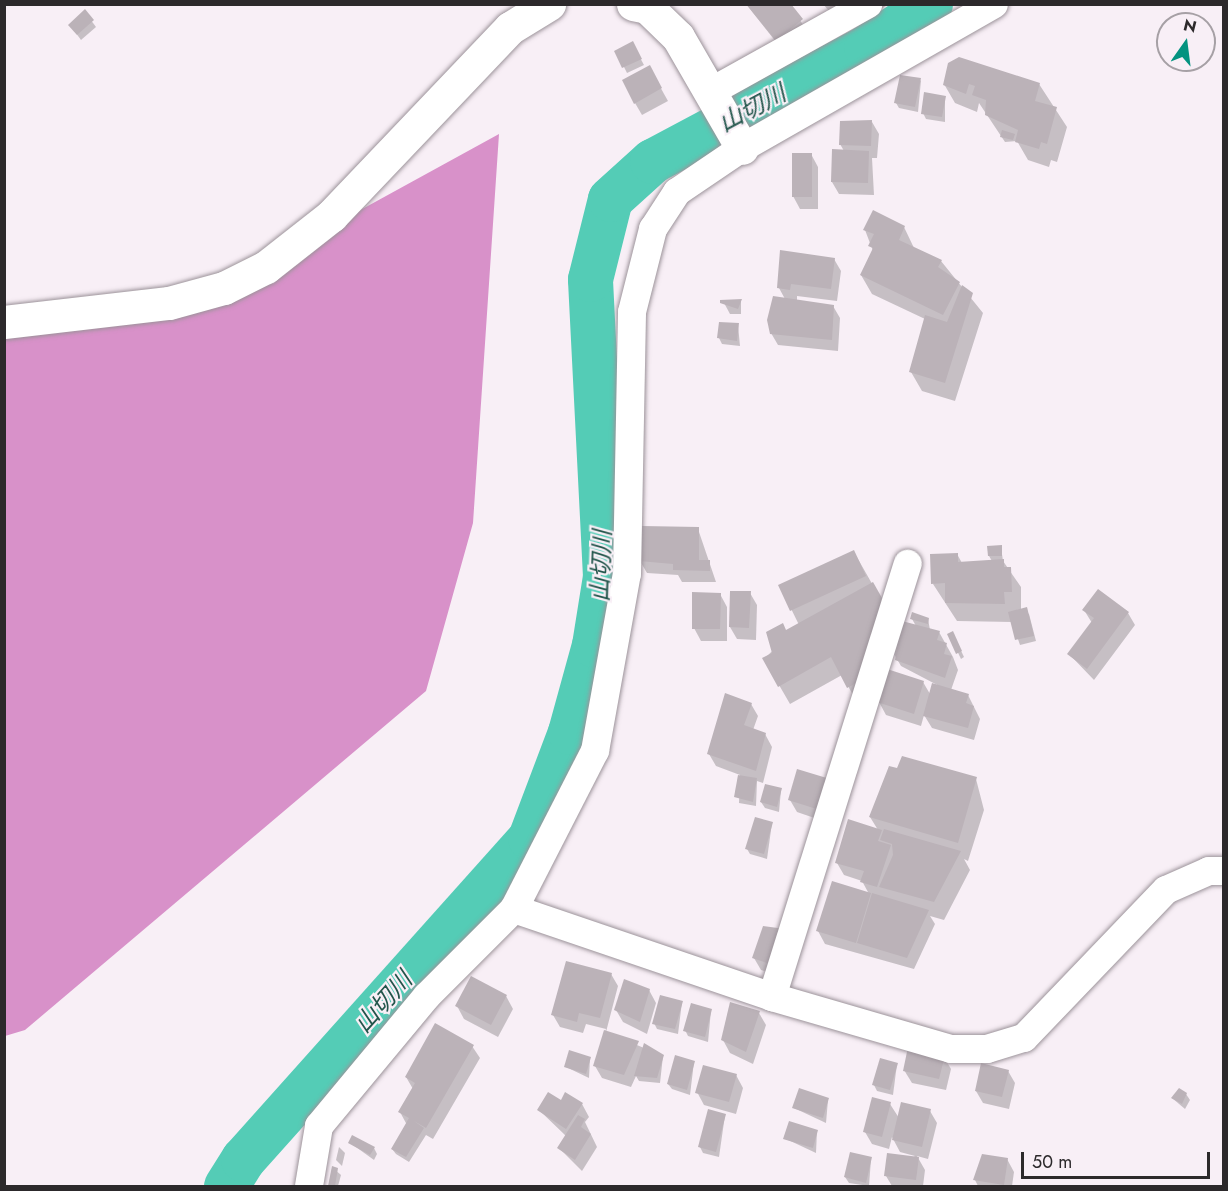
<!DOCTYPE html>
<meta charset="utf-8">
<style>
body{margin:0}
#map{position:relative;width:1228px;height:1191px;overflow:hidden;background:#f8eff6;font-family:Jost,"Noto Sans JP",sans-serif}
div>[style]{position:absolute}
.forest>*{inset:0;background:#d891c9}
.shadow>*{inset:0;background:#0003}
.river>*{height:45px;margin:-22.5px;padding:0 22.5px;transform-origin:22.5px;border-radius:22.5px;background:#54ccb6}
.building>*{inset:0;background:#bbb2b8}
.roads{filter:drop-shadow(0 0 2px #9c939a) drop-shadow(0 0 2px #9c939a)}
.minor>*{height:28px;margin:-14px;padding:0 14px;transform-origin:14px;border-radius:14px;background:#fff}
.tertiary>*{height:33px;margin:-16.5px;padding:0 16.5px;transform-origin:16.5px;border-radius:16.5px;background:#fff}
span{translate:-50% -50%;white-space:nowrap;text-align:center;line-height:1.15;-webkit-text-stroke:4.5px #f8eff6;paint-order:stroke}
.water-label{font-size:24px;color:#22554b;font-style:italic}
.frame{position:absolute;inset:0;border:6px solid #2c292b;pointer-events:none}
.north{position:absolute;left:1156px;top:12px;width:60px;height:60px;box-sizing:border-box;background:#f8eff6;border:2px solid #a6a0a5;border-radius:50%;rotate:14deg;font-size:16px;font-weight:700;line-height:24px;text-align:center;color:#2c292b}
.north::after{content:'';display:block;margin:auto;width:21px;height:27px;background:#049380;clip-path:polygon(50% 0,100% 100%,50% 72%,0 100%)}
.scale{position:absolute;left:1021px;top:1152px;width:189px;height:27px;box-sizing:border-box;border:3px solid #2c292b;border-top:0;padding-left:8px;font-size:18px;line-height:21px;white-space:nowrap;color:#2c292b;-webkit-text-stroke:4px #f8eff6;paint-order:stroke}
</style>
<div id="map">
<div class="forest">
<i style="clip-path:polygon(499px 134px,473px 523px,426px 691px,25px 1030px,5px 1036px,5px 326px,211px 292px)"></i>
</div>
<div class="shadow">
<i style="clip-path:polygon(746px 4px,789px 4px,808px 32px,784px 52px)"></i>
<i style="clip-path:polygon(823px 4px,889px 4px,845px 30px)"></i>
<i style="clip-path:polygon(85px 12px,96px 27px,81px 40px,70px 25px)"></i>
<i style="clip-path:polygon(632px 43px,644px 65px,627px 73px,616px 51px)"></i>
<i style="clip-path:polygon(949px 64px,1039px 84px,1067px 127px,1057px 162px,1051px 160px,1049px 167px,1028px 160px,1017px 141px,1005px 142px,979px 103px,977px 112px,955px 103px,944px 84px)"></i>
<i style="clip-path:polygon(649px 67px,668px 101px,642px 115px,635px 103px)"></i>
<i style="clip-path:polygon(921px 80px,918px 112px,899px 108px,896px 103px)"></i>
<i style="clip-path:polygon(945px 97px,945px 122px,926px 119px,923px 113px)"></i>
<i style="clip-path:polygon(872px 122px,879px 134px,877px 158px,872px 158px,874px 195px,839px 194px,832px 182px,844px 151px,840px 144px)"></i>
<i style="clip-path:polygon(811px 154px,818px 167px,818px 209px,800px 209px,793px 196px)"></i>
<i style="clip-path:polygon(904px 227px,914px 248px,941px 261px,983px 313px,955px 401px,922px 391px,911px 372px,925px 319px,872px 294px,861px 275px,873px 251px,865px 230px)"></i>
<i style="clip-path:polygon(834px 259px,841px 271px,837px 301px,797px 296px,797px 301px,833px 306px,840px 318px,838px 351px,778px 345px,771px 333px,785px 299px,779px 288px)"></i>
<i style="clip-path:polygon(723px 301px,741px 301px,741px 314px,730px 314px)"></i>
<i style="clip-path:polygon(738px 325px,740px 346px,722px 344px,719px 338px)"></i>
<i style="clip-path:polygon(698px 529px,716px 582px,682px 582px,678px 575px,647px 573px,640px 561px)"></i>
<i style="clip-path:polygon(1001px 547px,1003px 561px,1021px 587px,1021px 610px,1029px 614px,1036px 641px,1020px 645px,1012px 622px,957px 621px,933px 584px,957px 554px,962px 563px,992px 561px,989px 556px)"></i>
<i style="clip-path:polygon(854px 552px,883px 603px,859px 706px,842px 675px,790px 704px,764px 659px,799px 625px,780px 586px)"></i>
<i style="clip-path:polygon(732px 592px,750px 593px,757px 605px,756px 640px,737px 639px,730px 627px)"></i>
<i style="clip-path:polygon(720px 594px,727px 607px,727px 641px,701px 641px,694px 628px)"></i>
<i style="clip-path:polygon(1084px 610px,1128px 613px,1135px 625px,1094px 680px,1069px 654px,1092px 623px)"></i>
<i style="clip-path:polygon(912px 619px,928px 619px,930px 630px,939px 632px,953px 657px,958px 670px,951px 690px,968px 695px,980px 719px,974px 740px,932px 728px,924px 715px,921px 726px,886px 715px,879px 702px,923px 682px,930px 694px,943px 688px,901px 666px,894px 654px,903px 622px,916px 626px)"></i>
<i style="clip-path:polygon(949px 634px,955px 638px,964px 657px,961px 659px)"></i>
<i style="clip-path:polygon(751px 704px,758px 716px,753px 730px,765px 734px,772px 747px,763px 783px,757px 781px,756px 806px,739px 803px,740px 775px,716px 766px,709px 754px)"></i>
<i style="clip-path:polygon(798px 770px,826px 822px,797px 812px,790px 800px)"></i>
<i style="clip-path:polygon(976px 779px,984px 810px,968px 861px,964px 859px,970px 870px,944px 920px,930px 916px,935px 924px,914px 969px,825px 944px,818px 931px,869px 894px,862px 881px,844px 875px,837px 863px,878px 830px,870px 817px)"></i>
<i style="clip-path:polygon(781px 790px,779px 812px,765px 808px,761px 802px)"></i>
<i style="clip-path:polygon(772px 823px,767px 859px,750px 854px,747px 849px)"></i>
<i style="clip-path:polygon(784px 930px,780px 977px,761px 970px,754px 958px)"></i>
<i style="clip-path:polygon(611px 974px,618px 986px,606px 1032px,663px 1056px,660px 1083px,639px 1081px,636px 1076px,631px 1087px,602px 1078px,595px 1066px,606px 1029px,586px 1024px,583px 1033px,560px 1027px,553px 1015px)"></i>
<i style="clip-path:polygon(649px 990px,656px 1003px,647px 1034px,623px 1022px,616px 1010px)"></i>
<i style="clip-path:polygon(506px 996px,513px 1009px,498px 1037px,464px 1019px,457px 1006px)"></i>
<i style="clip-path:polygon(682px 1002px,678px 1034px,657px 1029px,654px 1023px)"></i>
<i style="clip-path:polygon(711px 1010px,708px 1042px,688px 1036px,685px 1030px)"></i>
<i style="clip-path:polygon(759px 1013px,766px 1025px,753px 1064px,730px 1053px,723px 1040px)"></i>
<i style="clip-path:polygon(472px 1046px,480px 1058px,433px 1139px,426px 1135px,409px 1162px,396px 1154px,392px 1149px,407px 1125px,400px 1112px,413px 1089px,406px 1077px)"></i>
<i style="clip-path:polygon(944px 1057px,951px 1069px,946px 1090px,912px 1083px,904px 1070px)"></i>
<i style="clip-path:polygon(590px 1058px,589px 1078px,566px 1067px)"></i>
<i style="clip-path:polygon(694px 1062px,690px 1095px,672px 1089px,668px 1084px)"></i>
<i style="clip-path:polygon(897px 1064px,893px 1095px,877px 1091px,874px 1085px)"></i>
<i style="clip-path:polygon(1008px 1071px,1015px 1083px,1009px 1109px,983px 1103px,976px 1091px)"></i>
<i style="clip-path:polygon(736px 1075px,743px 1088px,736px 1114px,704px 1105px,697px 1092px)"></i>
<i style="clip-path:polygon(1186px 1094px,1190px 1100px,1185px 1109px,1172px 1098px)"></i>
<i style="clip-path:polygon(828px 1100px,826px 1123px,794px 1108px)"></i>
<i style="clip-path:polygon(561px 1102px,582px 1104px,589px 1117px,585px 1122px,597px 1147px,582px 1171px,559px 1148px,566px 1136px,539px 1110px)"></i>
<i style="clip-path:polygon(890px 1104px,899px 1118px,930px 1111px,937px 1123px,928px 1159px,917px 1156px,925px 1170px,923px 1186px,892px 1186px,886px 1176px,915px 1156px,900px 1152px,892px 1137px,889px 1149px,872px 1144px,865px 1132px)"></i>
<i style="clip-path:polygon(725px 1115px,719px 1157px,703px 1153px,700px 1147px)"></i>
<i style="clip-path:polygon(817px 1131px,816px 1153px,784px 1138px)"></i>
<i style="clip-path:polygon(349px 1142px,374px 1148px,377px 1154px,374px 1160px)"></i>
<i style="clip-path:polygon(339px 1147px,345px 1153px,342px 1166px,336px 1160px)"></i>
<i style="clip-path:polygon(871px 1159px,869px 1186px,849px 1183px,845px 1177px)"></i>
<i style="clip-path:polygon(1007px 1159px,1014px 1172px,1012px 1186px,978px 1186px,975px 1180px)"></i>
<i style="clip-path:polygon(333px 1168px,341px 1175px,338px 1186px,330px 1186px)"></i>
</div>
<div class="river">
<i style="left:226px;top:1186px;width:32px;rotate:-58deg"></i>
<i style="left:243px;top:1159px;width:431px;rotate:-48.2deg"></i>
<i style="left:530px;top:838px;width:113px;rotate:-69.3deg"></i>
<i style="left:570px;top:732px;width:90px;rotate:-74.6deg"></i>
<i style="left:594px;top:645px;width:70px;rotate:-80.9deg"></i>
<i style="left:605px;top:576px;width:297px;rotate:-92.9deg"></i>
<i style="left:590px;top:279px;width:82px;rotate:-76deg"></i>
<i style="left:610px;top:199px;width:57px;rotate:-42.1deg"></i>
<i style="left:652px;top:161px;width:242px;rotate:-28deg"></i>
<i style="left:866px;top:47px;width:77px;rotate:-33.9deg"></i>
</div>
<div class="building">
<i style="clip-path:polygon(746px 4px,791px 4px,803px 19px,776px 41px)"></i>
<i style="clip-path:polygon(85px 9px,94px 20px,77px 35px,68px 25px)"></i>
<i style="clip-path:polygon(633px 41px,642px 59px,622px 68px,614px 51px)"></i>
<i style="clip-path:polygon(959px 57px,1040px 83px,1035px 101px,1057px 107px,1047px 144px,1041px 142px,1039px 149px,1015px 142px,1018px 130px,985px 115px,986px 100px,972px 95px,975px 86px,969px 84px,966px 94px,943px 85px,948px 63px)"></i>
<i style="clip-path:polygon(650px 65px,662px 88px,634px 104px,622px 80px)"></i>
<i style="clip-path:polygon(900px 75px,921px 78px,915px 107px,894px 103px)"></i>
<i style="clip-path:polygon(924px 92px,946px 96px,942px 117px,921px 114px)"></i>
<i style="clip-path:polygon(872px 120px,871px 146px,839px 145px,840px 121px)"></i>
<i style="clip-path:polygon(1002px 130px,1015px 134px,1013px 140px,1000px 137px)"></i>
<i style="clip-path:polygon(832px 149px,869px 151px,868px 183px,831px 182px)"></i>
<i style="clip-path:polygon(792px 153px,812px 153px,812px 197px,792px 197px)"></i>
<i style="clip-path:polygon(873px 210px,905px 226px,899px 240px,942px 260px,938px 267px,960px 282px,943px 315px,860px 275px,873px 248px,868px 246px,874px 234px,863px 230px)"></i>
<i style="clip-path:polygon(780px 250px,835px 258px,831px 289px,791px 284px,790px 290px,777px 288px)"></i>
<i style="clip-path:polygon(962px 285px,973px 293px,945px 383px,909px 372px,925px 315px,947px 322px)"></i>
<i style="clip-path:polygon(773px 296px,834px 305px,832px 340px,770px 334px,767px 320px)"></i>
<i style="clip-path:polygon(742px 299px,738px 309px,720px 303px,720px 300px)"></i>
<i style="clip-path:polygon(719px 322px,739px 323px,737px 341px,717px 338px)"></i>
<i style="clip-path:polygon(642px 526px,699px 527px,699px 560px,710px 560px,710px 571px,673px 570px,673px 564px,639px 561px)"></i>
<i style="clip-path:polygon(1002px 545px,1002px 556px,988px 556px,987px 546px)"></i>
<i style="clip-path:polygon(854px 550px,866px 576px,790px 611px,778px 585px)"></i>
<i style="clip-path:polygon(958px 553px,958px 562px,1004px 559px,1004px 567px,1011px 567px,1012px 592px,1004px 592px,1005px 604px,945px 603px,945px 583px,931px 584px,930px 554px)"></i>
<i style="clip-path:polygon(873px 582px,882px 598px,860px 681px,847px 688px,831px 657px,778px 687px,762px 658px,772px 653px,766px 632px,783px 623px,786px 630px)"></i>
<i style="clip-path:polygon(1098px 589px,1129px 612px,1087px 669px,1067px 654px,1094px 618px,1082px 610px)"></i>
<i style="clip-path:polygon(730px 591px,751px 591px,749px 628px,729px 627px)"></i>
<i style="clip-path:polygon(692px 592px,721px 593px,720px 629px,692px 629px)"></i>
<i style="clip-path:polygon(1027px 607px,1034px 636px,1015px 640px,1008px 612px)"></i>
<i style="clip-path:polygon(912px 612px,929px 618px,928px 624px,910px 619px)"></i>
<i style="clip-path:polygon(902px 621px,940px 631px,937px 640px,947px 643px,944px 654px,952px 656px,945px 678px,895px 660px)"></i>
<i style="clip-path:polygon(953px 631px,962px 651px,956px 654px,947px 634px)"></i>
<i style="clip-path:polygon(887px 669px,924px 681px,914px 714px,877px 702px)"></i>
<i style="clip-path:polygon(932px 683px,969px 694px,966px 703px,974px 706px,968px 728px,923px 716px)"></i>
<i style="clip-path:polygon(725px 693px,752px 703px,744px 725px,766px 733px,756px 771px,707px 754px)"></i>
<i style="clip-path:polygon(902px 756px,977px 777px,958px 843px,869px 817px,889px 766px,897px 768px)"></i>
<i style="clip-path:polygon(797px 769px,830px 779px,820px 810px,788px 800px)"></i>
<i style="clip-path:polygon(738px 775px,757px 778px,753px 802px,734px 797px)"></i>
<i style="clip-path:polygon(765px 784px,782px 788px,777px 807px,760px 802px)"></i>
<i style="clip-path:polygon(755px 817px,773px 822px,764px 854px,745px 849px)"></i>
<i style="clip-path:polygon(848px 819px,882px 830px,878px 841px,891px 845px,877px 887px,860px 882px,864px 871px,835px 863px)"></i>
<i style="clip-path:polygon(884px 829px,961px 851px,934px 902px,879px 887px,893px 855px,892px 844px,880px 840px)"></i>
<i style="clip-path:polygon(832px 881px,871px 893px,856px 943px,816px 931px)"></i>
<i style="clip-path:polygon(872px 893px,929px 910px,907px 958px,857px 943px)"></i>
<i style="clip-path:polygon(763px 926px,785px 929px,773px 965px,752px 958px)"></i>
<i style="clip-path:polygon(566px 961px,612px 973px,600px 1018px,579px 1013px,577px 1022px,551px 1015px)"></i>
<i style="clip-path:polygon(471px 976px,507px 995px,491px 1025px,455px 1006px)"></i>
<i style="clip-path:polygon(624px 979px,650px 989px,640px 1022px,614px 1010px)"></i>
<i style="clip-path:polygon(660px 995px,683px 1001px,675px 1029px,652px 1024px)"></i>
<i style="clip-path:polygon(730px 1002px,760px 1011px,746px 1052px,721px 1040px)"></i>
<i style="clip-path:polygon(691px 1003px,712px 1009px,705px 1037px,683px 1031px)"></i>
<i style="clip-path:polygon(435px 1023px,474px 1045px,426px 1128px,414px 1121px,424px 1128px,406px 1157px,391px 1149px,409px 1118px,398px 1112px,415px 1083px,405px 1077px)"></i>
<i style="clip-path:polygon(604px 1030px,639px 1041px,624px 1075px,593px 1066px)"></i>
<i style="clip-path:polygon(644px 1043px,664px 1055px,657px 1078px,634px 1076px)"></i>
<i style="clip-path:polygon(908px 1047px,945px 1055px,939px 1079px,903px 1071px)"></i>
<i style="clip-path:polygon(569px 1050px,591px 1057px,586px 1074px,564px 1067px)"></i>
<i style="clip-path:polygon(675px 1055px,695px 1061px,687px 1090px,667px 1084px)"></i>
<i style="clip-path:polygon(880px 1058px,898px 1063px,890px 1090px,872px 1085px)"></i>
<i style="clip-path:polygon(981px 1063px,1009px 1070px,1002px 1097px,975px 1091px)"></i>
<i style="clip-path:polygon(703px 1065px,737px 1074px,729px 1102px,695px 1093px)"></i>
<i style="clip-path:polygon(799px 1088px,829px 1098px,823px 1118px,792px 1108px)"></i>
<i style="clip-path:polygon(1179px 1088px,1187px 1093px,1182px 1104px,1171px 1098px)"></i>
<i style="clip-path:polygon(548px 1092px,561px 1100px,565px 1092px,583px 1103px,566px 1129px,537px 1110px)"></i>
<i style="clip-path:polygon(872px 1097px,891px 1102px,882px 1137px,863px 1132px)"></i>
<i style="clip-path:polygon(901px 1102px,931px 1109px,922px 1147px,892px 1140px)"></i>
<i style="clip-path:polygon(708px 1109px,726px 1114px,716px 1152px,698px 1147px)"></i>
<i style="clip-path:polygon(578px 1115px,585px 1119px,581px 1127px,591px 1134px,575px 1160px,557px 1148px)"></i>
<i style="clip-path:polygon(789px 1121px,818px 1130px,813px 1148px,783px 1139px)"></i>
<i style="clip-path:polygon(352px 1135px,375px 1147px,370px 1155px,348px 1143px)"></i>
<i style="clip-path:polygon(850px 1152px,872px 1157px,866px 1183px,844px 1177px)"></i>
<i style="clip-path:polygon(887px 1153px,919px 1157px,916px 1180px,884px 1176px)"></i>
<i style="clip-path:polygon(982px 1154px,1008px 1158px,1004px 1185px,973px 1180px)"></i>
<i style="clip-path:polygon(332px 1166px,338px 1168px,335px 1186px,328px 1186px)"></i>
</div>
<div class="roads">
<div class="minor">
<i style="left:712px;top:91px;width:179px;rotate:-29.1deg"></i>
<i style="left:514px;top:909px;width:273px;rotate:18.8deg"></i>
<i style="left:772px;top:997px;width:186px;rotate:16.2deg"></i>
<i style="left:951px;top:1049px;width:36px"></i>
<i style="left:987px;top:1049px;width:39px;rotate:-17deg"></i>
<i style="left:1024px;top:1038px;width:205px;rotate:-46.2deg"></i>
<i style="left:1166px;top:890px;width:47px;rotate:-23.8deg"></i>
<i style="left:1209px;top:871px;width:15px"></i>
<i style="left:772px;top:997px;width:454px;rotate:-72.6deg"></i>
<i style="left:309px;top:1186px;width:61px;rotate:-80.5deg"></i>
<i style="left:319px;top:1126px;width:169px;rotate:-50.3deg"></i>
<i style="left:427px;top:996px;width:123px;rotate:-45deg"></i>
<i style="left:514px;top:909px;width:178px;rotate:-62.9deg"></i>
<i style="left:595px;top:751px;width:180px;rotate:-79.8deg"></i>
<i style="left:627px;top:574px;width:262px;rotate:-88.9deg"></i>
<i style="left:632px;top:312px;width:86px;rotate:-75.8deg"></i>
<i style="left:653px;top:229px;width:44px;rotate:-57deg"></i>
<i style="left:677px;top:192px;width:78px;rotate:-34.1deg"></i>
<i style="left:742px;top:148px;width:290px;rotate:-29.7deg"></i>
</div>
<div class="tertiary">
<i style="left:633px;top:4px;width:14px;rotate:12deg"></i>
<i style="left:647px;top:7px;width:43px;rotate:44.1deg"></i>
<i style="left:678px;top:37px;width:128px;rotate:60deg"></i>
<i style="left:4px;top:322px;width:166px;rotate:-6.6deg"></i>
<i style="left:169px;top:303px;width:57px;rotate:-15.3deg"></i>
<i style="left:224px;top:288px;width:47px;rotate:-26.6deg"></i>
<i style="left:266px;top:267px;width:83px;rotate:-38.1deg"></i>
<i style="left:331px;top:216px;width:260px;rotate:-46.4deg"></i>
<i style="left:510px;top:28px;width:46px;rotate:-31.6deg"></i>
</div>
</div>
<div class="water-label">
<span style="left:752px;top:108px;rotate:-28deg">山切川</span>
<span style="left:601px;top:566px;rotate:-88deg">山切川</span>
<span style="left:383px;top:1002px;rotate:-48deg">山切川</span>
</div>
<div class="frame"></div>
<div class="north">N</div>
<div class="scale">50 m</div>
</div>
